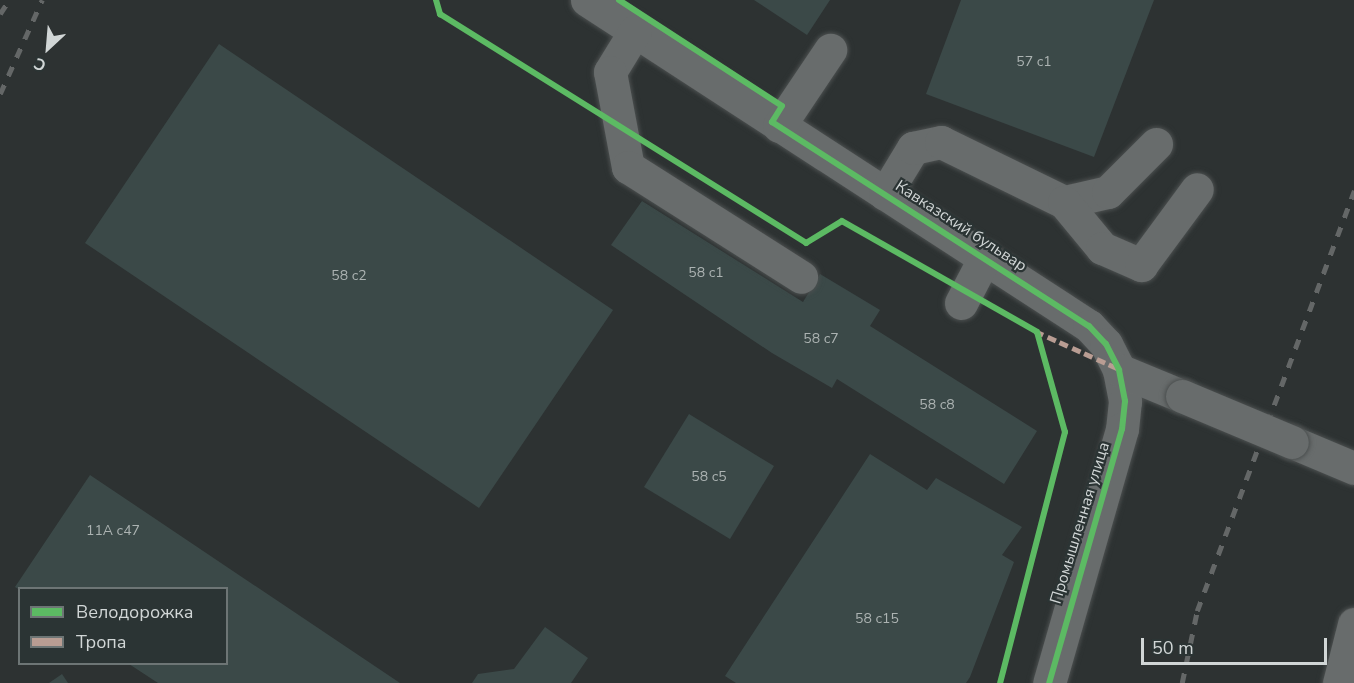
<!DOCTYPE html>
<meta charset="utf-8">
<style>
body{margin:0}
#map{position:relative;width:1354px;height:683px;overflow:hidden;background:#2d3232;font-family:"Nunito Sans",sans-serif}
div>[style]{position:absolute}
.building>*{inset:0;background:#3b4948}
.roads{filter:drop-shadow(0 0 2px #4b4f4f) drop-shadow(0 0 2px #4b4f4f)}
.minor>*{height:33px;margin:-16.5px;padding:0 16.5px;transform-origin:16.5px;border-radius:16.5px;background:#686c6c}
.rail>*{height:4.5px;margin-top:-2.25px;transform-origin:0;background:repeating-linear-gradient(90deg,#646767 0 10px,transparent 0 20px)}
.bridges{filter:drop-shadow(0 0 2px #4b4f4f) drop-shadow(0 0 2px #4b4f4f)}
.minor-bridge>*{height:33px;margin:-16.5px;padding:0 16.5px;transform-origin:16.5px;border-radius:16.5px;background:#686c6c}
.quiet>*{height:4.5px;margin-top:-2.25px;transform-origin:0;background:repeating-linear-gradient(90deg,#b99d93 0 9px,transparent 0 13.5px)}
.cycleway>*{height:6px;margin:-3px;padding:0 3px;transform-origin:3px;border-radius:3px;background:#5cba63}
span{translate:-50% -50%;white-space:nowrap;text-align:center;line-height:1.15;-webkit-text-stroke:4.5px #2b3434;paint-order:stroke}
.number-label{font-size:14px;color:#acb3b2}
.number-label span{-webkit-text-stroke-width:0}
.street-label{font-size:16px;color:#d1d6d6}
.legend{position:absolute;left:18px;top:587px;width:210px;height:78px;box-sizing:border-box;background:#2b3434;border:2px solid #6d7575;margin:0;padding:8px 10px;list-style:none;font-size:18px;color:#d1d6d6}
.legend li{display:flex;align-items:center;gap:12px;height:30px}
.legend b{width:30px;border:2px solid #6d7575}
.north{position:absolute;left:18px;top:18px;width:60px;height:60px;-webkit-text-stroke:4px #2b3434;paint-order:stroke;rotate:206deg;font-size:16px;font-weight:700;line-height:24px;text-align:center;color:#d1d6d6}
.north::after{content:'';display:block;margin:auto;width:21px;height:27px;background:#d1d6d6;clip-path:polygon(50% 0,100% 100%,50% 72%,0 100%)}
.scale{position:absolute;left:1141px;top:638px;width:186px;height:27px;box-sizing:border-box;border:3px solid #d1d6d6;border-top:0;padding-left:8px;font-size:18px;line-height:21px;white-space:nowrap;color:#d1d6d6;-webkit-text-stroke:4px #2b3434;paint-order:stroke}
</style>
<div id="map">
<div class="building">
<i style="clip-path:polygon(754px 0,830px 0,807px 35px)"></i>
<i style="clip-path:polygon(961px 0,1154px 0,1094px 157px,926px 94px)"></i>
<i style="clip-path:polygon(219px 44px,613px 310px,479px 508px,85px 243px)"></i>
<i style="clip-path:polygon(642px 201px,803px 302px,820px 274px,880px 310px,870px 326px,1037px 431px,1004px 484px,837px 379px,832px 388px,772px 353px,611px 245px)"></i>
<i style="clip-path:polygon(689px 414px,774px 466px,730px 539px,644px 487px)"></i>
<i style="clip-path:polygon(870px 454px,927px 490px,936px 478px,1022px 527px,1002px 555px,1014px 562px,970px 677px,966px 683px,736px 683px,725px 676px)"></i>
<i style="clip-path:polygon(90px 475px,400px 683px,158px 683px,129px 664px,226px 664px,226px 588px,20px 590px,15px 587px)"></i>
<i style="clip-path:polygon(545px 627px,588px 658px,571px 683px,472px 683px,478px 674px,514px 669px)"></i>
<i style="clip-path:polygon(62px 674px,68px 683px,49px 683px)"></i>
</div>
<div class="roads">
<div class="minor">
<i style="left:587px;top:0;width:599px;rotate:33deg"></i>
<i style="left:1089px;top:326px;width:25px;rotate:47deg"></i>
<i style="left:1106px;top:344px;width:29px;rotate:63deg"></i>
<i style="left:1119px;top:370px;width:32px;rotate:79deg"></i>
<i style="left:1125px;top:401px;width:28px;rotate:96deg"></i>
<i style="left:1122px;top:429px;width:264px;rotate:106deg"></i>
<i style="left:635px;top:31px;width:48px;rotate:121.4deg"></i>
<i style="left:610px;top:72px;width:97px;rotate:79.3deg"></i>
<i style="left:628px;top:167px;width:205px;rotate:32.4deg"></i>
<i style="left:779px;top:126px;width:92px;rotate:-56.1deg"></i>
<i style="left:885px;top:194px;width:54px;rotate:-58.7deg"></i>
<i style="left:913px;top:148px;width:29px;rotate:-12deg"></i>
<i style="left:941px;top:142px;width:137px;rotate:26deg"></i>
<i style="left:1064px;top:202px;width:45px;rotate:-12.8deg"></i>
<i style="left:1108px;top:192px;width:68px;rotate:-45deg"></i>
<i style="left:1064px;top:202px;width:60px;rotate:50.4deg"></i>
<i style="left:1102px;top:248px;width:43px;rotate:23.6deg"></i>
<i style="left:1141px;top:265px;width:94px;rotate:-53.6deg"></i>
<i style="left:961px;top:303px;width:52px;rotate:-62.4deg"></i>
<i style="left:1119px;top:370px;width:68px;rotate:22.4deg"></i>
<i style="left:1292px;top:442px;width:67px;rotate:22.8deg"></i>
<i style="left:1339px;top:683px;width:61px;rotate:-75.7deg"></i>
</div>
</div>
<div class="rail">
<i style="left:0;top:14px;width:17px;rotate:-57deg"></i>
<i style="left:0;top:94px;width:103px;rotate:-65.9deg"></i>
<i style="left:1182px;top:683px;width:74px;rotate:-78.2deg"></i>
<i style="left:1197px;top:611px;width:449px;rotate:-69.5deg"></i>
</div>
<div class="bridges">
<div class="minor-bridge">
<i style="left:1182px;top:396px;width:119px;rotate:22.7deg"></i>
</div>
</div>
<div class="quiet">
<i style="left:1035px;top:331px;width:90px;rotate:24.3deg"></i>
</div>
<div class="cycleway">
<i style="left:436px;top:0;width:15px;rotate:74deg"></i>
<i style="left:440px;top:14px;width:432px;rotate:32deg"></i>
<i style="left:806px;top:243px;width:42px;rotate:-31.4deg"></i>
<i style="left:842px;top:221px;width:224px;rotate:29.6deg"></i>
<i style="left:1037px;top:332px;width:104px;rotate:74.4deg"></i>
<i style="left:1065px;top:432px;width:259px;rotate:104.5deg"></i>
<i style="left:619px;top:0;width:194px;rotate:33deg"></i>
<i style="left:782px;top:106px;width:19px;rotate:122deg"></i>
<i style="left:772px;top:122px;width:377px;rotate:32.8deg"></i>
<i style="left:1089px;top:326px;width:25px;rotate:47deg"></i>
<i style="left:1106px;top:344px;width:29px;rotate:63deg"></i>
<i style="left:1119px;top:370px;width:32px;rotate:79deg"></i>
<i style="left:1125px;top:401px;width:28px;rotate:96deg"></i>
<i style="left:1122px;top:429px;width:264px;rotate:106deg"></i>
</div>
<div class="number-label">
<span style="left:1034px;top:62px">57 с1</span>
<span style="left:706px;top:273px">58 с1</span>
<span style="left:349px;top:276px">58 с2</span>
<span style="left:821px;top:339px">58 с7</span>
<span style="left:937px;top:405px">58 с8</span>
<span style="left:709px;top:477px">58 с5</span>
<span style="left:113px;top:531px">11А с47</span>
<span style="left:877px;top:619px">58 с15</span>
</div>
<div class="street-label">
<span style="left:961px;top:226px;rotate:33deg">Кавказский бульвар</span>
<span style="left:1080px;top:523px;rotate:-73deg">Промышленная улица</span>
</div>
<ul class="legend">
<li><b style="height:8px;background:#5cba63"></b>Велодорожка</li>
<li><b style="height:8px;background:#b99d93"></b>Тропа</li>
</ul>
<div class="north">С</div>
<div class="scale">50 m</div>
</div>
